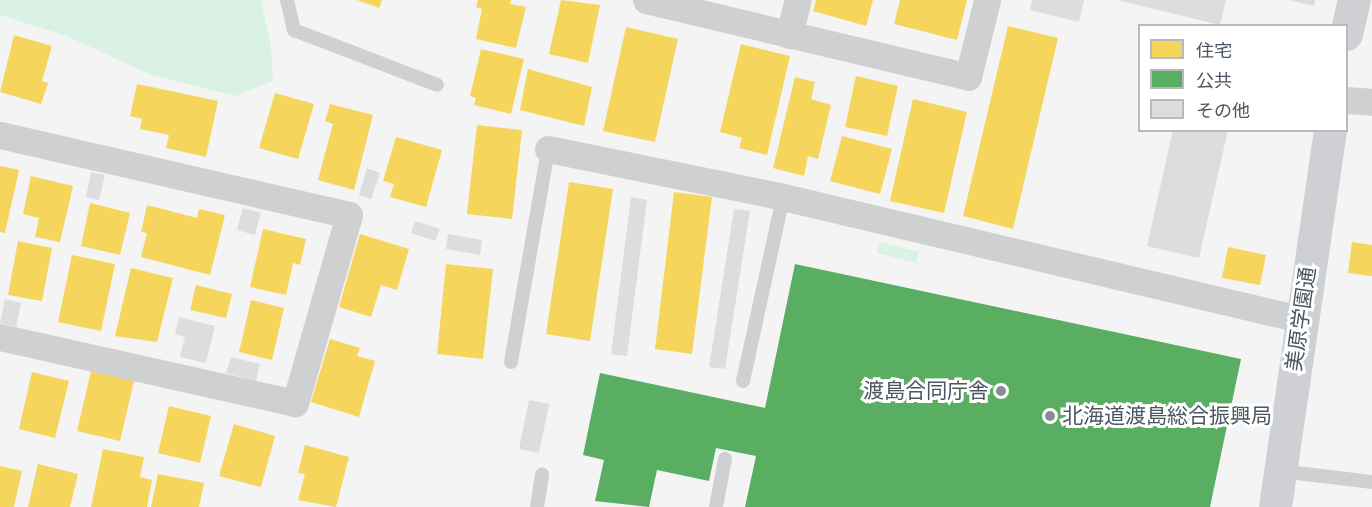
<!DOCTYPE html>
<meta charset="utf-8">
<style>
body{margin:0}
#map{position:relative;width:1372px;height:507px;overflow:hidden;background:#f4f4f4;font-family:"Nunito Sans","Noto Sans JP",sans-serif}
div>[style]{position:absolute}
.green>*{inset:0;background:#d9f2e3}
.homes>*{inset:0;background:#f6d55c}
.public>*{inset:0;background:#5aae61}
.building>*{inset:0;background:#ddddde}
.lane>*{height:14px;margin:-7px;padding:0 7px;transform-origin:7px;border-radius:7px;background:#ced0d2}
.street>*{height:27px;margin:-13.5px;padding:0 13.5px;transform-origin:13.5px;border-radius:13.5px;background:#ced0d2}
.secondary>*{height:33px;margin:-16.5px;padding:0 16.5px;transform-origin:16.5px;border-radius:16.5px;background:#ced0d4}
.dots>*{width:16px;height:16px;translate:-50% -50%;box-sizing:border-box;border:3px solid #fff;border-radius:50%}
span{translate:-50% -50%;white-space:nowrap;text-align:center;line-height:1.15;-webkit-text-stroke:6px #fff;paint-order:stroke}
.street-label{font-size:21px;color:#4a5661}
.poi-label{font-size:21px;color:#4a5661}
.right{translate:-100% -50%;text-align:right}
.left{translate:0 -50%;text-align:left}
.legend{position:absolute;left:1138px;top:24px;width:210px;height:108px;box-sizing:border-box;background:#fff;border:2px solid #b7bbc0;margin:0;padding:8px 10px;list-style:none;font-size:18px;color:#4a5661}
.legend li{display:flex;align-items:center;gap:12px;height:30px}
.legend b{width:30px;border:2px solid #b7bbc0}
</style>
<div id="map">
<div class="green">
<i style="clip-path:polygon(0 0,261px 0,271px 47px,273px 81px,236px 96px,146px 73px,67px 36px,0 15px)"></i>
<i style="clip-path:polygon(880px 242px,919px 252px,916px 263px,877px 253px)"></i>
</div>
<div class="homes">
<i style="clip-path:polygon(357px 0,382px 0,379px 8px)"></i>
<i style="clip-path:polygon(478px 0,511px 0,510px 4px,526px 7px,516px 48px,476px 39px,482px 9px,476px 7px)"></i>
<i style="clip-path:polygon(561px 0,600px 5px,588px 63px,549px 54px)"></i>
<i style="clip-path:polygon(816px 0,873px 0,866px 26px,813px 11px)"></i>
<i style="clip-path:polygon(900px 0,967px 0,957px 40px,894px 24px)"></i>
<i style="clip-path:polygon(1008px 26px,1058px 38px,1013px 229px,963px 216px)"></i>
<i style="clip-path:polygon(626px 27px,678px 39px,655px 142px,603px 131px)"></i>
<i style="clip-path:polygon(14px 35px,52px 46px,42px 81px,48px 83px,41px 104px,0 92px)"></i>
<i style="clip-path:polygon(741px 44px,790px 56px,767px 155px,739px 148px,742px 138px,720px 132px)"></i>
<i style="clip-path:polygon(481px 49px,524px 59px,511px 114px,474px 105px,476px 98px,470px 96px)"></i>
<i style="clip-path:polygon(528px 69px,592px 87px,584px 126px,520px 110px)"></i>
<i style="clip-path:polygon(856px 76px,898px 86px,887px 136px,845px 127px)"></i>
<i style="clip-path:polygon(795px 77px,815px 82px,811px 99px,831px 105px,818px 159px,808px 156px,804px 176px,773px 168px)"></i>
<i style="clip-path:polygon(137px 84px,218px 101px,206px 157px,166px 148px,169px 135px,140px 129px,142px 119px,130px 116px)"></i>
<i style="clip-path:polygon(275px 93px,314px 104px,298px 159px,259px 148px)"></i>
<i style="clip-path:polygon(913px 99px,967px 112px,944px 213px,890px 201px)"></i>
<i style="clip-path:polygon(330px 104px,373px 115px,354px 190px,318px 180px,333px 124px,325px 121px)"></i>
<i style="clip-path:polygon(477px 125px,522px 130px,512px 219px,467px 214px)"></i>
<i style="clip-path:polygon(842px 136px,892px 149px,880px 194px,830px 181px)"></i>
<i style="clip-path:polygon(396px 137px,442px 150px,426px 207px,390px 197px,394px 184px,383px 181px)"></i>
<i style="clip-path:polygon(0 166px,19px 170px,5px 233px,0 232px)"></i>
<i style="clip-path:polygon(31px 176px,73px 186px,60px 242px,35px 237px,39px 218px,23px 214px)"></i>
<i style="clip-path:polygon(569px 182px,613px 189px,590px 341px,546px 334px)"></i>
<i style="clip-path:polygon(674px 192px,712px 197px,692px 354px,655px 349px)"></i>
<i style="clip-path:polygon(90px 203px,130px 213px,120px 255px,81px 246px)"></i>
<i style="clip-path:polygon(147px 205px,197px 218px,199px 209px,225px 215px,210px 275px,141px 257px,147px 233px,141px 232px)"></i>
<i style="clip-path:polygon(263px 229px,306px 239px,300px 265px,293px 263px,286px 295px,250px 287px)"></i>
<i style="clip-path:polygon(360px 234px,409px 249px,397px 290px,381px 285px,371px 317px,339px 307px)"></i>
<i style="clip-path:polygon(18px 241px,52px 248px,42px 301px,8px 295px)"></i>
<i style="clip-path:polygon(1352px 242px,1372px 245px,1372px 276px,1348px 273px)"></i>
<i style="clip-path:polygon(1228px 247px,1266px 255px,1260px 285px,1222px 278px)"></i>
<i style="clip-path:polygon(72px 255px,115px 264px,101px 331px,58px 322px)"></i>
<i style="clip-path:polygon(446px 264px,493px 269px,483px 359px,437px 354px)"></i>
<i style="clip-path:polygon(131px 268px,173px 278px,157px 342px,115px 336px)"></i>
<i style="clip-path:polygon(196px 285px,232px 294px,226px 318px,190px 310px)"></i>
<i style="clip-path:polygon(251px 300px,284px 308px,272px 360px,239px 352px)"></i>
<i style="clip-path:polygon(330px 339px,360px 348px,357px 356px,375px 361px,359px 417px,311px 402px)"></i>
<i style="clip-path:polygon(92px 367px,135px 377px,120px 441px,77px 431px)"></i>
<i style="clip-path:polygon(32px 372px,69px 381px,55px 438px,19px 429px)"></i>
<i style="clip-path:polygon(169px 406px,211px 416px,200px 463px,158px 453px)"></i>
<i style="clip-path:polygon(234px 424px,275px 436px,261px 487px,219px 476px)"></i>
<i style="clip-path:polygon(305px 445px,349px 457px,336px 507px,298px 500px,305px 474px,298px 473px)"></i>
<i style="clip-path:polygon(103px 449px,144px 457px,140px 477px,152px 480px,147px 507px,91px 507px)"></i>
<i style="clip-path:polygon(38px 464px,78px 474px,70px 507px,28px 507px)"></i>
<i style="clip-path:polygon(0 466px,22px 471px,14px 507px,0 507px)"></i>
<i style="clip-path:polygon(158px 474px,204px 483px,199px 507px,151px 507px)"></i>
</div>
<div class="public">
<i style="clip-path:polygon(795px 264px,1241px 359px,1210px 507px,745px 507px,756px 456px,716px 448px,709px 481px,657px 470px,649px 507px,595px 501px,604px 460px,583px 455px,600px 373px,765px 408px)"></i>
</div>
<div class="building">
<i style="clip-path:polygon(1032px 0,1084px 0,1079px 22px,1030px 10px)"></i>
<i style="clip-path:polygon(1117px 0,1226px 0,1220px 25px)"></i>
<i style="clip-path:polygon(1289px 0,1315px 0,1314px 6px)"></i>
<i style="clip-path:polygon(1173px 130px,1228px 130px,1199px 258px,1147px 246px)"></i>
<i style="clip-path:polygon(367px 168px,380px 173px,371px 199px,359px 195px)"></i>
<i style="clip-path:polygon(91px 172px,105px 175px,99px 200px,86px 197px)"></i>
<i style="clip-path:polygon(631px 197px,647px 200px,627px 356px,611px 354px)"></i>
<i style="clip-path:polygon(243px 208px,261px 213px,255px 235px,237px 230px)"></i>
<i style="clip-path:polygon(734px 209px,750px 211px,725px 369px,709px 367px)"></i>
<i style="clip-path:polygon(415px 221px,440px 229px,435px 241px,411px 233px)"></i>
<i style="clip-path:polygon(448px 234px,482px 240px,480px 255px,446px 249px)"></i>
<i style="clip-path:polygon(5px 299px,21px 303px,16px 327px,0 323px)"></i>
<i style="clip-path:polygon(179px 317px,215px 326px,206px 363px,180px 357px,185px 337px,175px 334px)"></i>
<i style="clip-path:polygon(231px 357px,260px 364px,256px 381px,226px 373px)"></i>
<i style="clip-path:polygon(529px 400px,549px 404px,539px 453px,519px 449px)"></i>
</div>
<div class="lane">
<i style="left:287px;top:0;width:31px;rotate:77deg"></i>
<i style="left:294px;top:30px;width:153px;rotate:21deg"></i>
<i style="left:511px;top:362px;width:216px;rotate:-80.1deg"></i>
<i style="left:743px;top:381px;width:188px;rotate:-77.7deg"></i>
<i style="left:1280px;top:471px;width:93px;rotate:6.8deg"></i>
<i style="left:537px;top:507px;width:33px;rotate:-81deg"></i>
<i style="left:716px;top:507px;width:49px;rotate:-79.4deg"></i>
</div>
<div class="street">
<i style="left:646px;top:0;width:331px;rotate:13.4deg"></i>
<i style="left:968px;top:77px;width:79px;rotate:-76.1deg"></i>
<i style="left:789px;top:35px;width:36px;rotate:-76deg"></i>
<i style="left:1346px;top:100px;width:26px;rotate:4deg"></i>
<i style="left:0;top:135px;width:358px;rotate:12.9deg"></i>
<i style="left:349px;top:215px;width:196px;rotate:106deg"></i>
<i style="left:295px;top:403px;width:302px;rotate:-167.4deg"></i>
<i style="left:548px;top:149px;width:240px;rotate:11.5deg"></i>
<i style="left:783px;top:197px;width:531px;rotate:13.28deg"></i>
</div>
<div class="secondary">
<i style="left:1346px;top:34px;width:35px;rotate:-77deg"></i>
<i style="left:1275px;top:507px;width:381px;rotate:-81.7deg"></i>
</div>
<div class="dots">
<i style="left:1001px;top:391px;background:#868d94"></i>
<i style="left:1050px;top:416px;background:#868d94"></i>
</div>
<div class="street-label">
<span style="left:1301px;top:319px;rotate:-82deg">美原学園通</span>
</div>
<div class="poi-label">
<span class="right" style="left:989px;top:391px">渡島合同庁舎</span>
<span class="left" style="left:1062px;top:416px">北海道渡島総合振興局</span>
</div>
<ul class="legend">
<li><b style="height:16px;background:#f6d55c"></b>住宅</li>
<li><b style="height:16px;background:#5aae61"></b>公共</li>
<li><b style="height:16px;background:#ddddde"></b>その他</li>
</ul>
</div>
